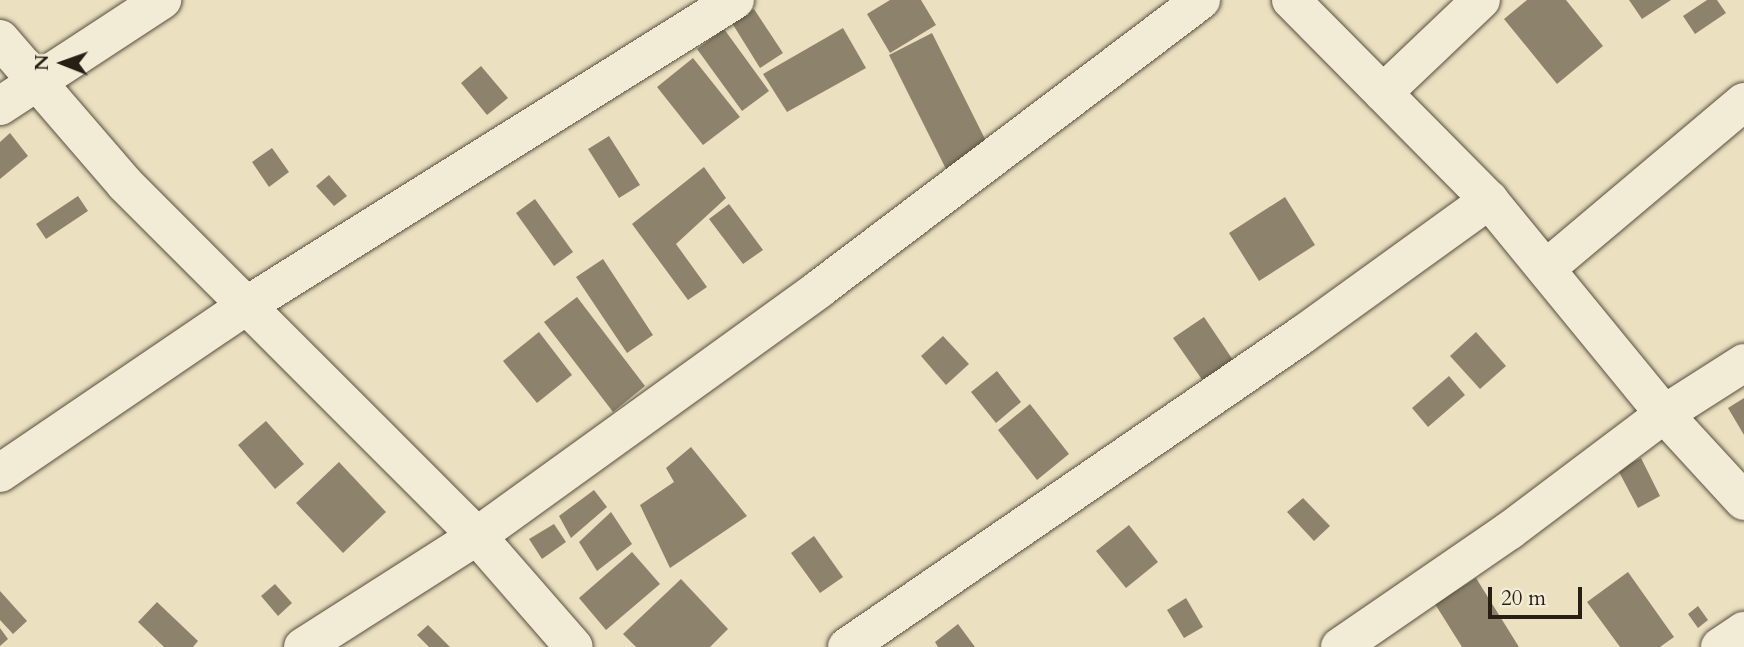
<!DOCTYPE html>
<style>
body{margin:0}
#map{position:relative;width:1744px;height:647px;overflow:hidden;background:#ebe0c0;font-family:Cardo,serif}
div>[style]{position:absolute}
.building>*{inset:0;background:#8d836d}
.roads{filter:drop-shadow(0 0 2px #594f3f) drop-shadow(0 0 2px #594f3f)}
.minor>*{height:38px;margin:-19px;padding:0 19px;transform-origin:19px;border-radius:19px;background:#f2ebd6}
span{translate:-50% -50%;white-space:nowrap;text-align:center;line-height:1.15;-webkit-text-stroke:5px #f2ebd6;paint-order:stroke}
.north{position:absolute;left:28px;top:28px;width:70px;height:70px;-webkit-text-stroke:5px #f2ebd6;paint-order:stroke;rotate:271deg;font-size:19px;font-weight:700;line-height:28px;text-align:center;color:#281f14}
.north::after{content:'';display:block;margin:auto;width:24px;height:32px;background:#281f14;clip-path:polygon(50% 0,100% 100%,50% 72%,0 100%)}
.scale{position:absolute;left:1488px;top:587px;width:94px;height:32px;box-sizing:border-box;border:4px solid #281f14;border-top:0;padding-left:9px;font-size:21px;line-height:24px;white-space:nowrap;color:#281f14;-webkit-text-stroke:5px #f2ebd6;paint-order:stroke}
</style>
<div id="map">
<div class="building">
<i style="clip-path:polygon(890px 0,921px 0,936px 25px,890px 53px,867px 14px)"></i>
<i style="clip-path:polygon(1527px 0,1566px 0,1603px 46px,1557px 84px,1504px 19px)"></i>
<i style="clip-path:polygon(1629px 0,1671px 0,1642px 19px)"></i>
<i style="clip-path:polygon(1707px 0,1717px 0,1726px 13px,1695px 34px,1683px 16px)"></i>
<i style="clip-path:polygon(754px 9px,783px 53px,760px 68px,732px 23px)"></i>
<i style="clip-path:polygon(843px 28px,866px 68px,787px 112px,763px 74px)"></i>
<i style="clip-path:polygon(724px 29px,769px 91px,742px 111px,697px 49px)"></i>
<i style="clip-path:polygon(932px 33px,992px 153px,949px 175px,889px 55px)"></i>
<i style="clip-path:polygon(693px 58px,740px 117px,703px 145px,657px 87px)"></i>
<i style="clip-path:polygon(481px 66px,508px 98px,487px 115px,461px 83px)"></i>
<i style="clip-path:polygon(10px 133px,28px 156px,0 179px,0 142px)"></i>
<i style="clip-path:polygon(609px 136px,640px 185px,619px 198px,588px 149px)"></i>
<i style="clip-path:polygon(272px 148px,289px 172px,269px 187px,252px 162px)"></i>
<i style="clip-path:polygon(704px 167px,726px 198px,676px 244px,707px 287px,688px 300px,632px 224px)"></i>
<i style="clip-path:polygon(329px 175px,347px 196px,334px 206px,316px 186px)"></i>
<i style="clip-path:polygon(78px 196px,88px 211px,46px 239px,36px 224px)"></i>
<i style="clip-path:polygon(1285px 197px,1315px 245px,1259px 281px,1229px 233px)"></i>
<i style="clip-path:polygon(535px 199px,573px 252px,554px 266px,516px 213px)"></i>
<i style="clip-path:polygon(729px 204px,763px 250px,743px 264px,709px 219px)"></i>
<i style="clip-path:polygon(603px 259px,653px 335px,627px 353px,576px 277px)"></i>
<i style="clip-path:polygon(577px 297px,645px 386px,613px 412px,544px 322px)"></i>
<i style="clip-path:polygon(1204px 317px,1233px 360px,1203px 381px,1173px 338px)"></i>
<i style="clip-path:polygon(539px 332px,572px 375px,537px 403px,503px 361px)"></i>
<i style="clip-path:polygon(1476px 332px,1506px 366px,1480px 389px,1450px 356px)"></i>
<i style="clip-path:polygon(943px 336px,969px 364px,946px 385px,921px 356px)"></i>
<i style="clip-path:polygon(997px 371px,1021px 402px,996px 423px,971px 392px)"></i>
<i style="clip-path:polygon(1449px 376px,1465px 395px,1428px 427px,1412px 408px)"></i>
<i style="clip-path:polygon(1744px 398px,1744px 435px,1728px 408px)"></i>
<i style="clip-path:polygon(1030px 404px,1069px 454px,1037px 480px,998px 430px)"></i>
<i style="clip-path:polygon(266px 421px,304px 464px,275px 489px,238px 445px)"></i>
<i style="clip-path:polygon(691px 447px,747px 516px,670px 568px,640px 505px,674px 482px,666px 468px)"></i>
<i style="clip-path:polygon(1641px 458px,1660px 496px,1638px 508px,1618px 470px)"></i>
<i style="clip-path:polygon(339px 462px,386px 512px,343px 553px,296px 503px)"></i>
<i style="clip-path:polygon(594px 490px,607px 507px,571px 538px,559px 516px)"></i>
<i style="clip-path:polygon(1303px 498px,1330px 526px,1314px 541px,1287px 512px)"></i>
<i style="clip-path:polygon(611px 512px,632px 544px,597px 571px,579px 542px)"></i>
<i style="clip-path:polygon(554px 524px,566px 542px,542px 559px,529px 539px)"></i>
<i style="clip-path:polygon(1129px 525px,1158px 562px,1126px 588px,1096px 551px)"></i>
<i style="clip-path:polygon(814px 536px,843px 577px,820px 593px,791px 553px)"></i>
<i style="clip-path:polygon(632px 552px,660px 584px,606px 630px,579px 598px)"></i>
<i style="clip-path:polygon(1628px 572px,1674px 637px,1660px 647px,1620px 647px,1587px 602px)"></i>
<i style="clip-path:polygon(1476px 578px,1519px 647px,1462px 647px,1435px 604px)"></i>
<i style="clip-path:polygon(681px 579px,728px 629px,710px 647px,636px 647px,623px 634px)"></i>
<i style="clip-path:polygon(275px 584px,292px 603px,278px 616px,261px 596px)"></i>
<i style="clip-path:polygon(0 591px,27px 621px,13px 634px,0 620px)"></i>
<i style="clip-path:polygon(1186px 598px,1203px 627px,1184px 638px,1167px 610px)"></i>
<i style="clip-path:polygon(157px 602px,198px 641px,193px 647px,164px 647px,138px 622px)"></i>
<i style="clip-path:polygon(1698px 606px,1708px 620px,1698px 628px,1688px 614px)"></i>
<i style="clip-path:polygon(958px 624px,975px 647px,938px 647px,935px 642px)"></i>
<i style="clip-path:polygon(428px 625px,450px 647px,429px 647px,417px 635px)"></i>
<i style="clip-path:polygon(0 628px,8px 639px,0 646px)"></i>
</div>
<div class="roads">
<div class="minor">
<i style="left:1291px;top:0;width:281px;rotate:45.3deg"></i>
<i style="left:1489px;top:200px;width:276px;rotate:50.7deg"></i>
<i style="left:1664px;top:414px;width:118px;rotate:47.4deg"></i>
<i style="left:0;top:39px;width:191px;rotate:49.2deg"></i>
<i style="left:125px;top:184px;width:498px;rotate:45deg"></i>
<i style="left:477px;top:536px;width:147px;rotate:48.9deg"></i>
<i style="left:1383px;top:93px;width:135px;rotate:-43.5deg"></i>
<i style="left:0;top:106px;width:194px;rotate:-33.2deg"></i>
<i style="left:1548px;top:267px;width:256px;rotate:-40.1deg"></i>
<i style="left:0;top:473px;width:295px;rotate:-34.2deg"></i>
<i style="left:244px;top:307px;width:579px;rotate:-32.02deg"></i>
<i style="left:303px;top:647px;width:206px;rotate:-32.5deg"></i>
<i style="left:477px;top:536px;width:422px;rotate:-35.8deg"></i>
<i style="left:819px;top:289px;width:479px;rotate:-37.1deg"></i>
<i style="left:847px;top:647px;width:552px;rotate:-34.44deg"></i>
<i style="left:1302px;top:335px;width:231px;rotate:-35.8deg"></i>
<i style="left:1340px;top:647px;width:205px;rotate:-34.5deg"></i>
<i style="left:1509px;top:531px;width:194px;rotate:-37deg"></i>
<i style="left:1664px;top:414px;width:95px;rotate:-32.5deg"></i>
<i style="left:1720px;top:647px;width:29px;rotate:-34deg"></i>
</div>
</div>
<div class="north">N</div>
<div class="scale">20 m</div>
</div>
